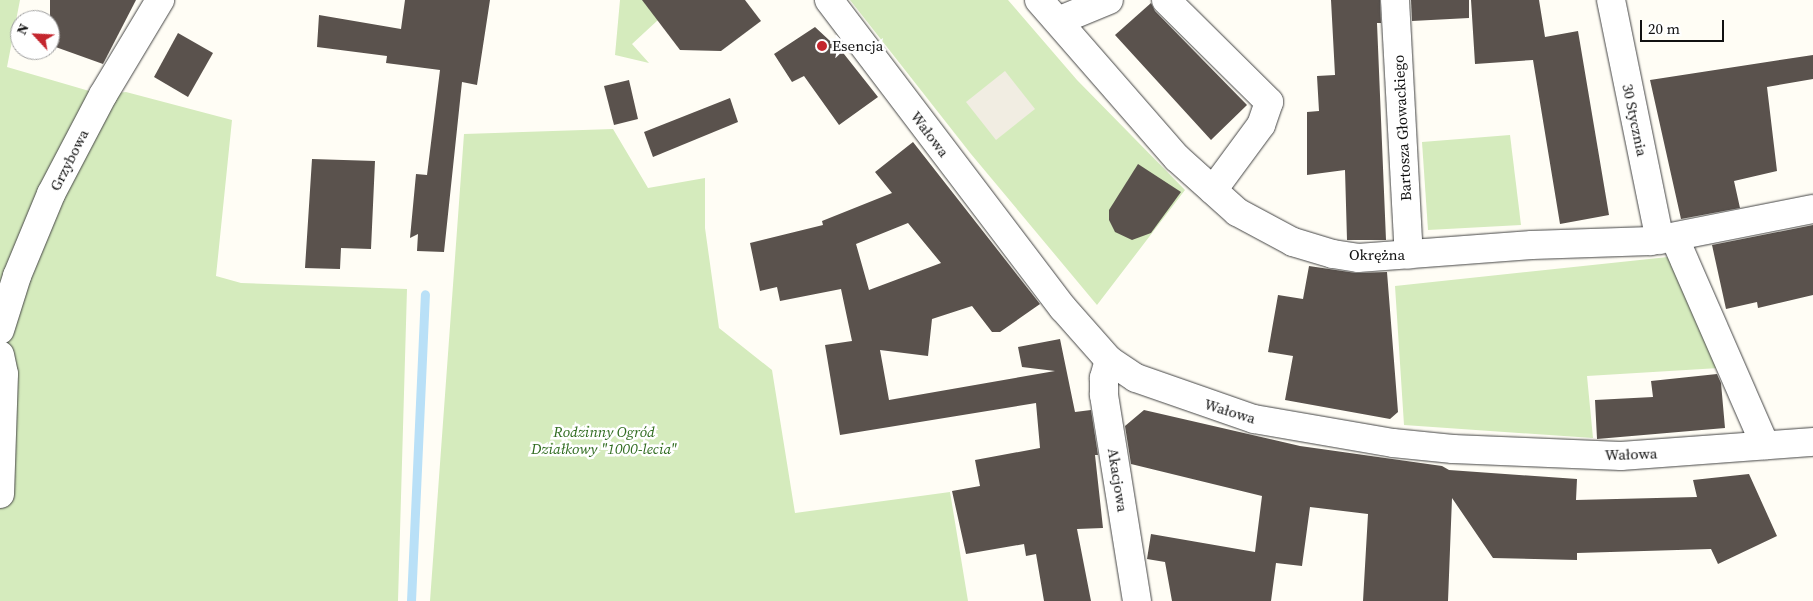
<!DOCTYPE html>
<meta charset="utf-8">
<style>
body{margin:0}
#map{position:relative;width:1813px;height:601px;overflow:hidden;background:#fffdf5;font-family:"Source Serif 4",serif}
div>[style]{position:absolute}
.green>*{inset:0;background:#d5ebbd}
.plaza>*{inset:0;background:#f1ede2}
.stream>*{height:9px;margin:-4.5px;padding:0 4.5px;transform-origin:4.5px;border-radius:4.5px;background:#b9e0f7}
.building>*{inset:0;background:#5a524d}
.roads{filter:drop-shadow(0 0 1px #444) drop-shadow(0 0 1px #444)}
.minor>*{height:28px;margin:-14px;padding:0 14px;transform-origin:14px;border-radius:14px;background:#fff}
.dots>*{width:14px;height:14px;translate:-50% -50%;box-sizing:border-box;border:2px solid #fff;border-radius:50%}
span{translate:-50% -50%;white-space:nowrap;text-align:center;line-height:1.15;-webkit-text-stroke:5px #fff;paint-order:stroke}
.poi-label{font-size:15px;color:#111}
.left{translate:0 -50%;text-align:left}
.street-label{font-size:15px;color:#111}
.park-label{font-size:15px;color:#2f6b1f;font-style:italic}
.north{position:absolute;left:10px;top:10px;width:50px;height:50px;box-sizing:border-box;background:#fff;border:1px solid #a0a0a0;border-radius:50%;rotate:295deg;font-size:14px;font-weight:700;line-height:20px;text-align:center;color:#111}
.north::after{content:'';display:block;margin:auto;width:18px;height:22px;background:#c4262e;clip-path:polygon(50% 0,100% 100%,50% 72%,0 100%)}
.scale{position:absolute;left:1640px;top:20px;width:84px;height:22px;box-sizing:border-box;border:2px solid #111;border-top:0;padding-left:6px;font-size:15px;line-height:18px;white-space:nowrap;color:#111;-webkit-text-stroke:4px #fff;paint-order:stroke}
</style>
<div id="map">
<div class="green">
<i style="clip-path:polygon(0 0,20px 0,7px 67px,103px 95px,126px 92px,232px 120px,216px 276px,241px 283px,407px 289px,398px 601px,0 601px)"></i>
<i style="clip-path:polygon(620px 0,651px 0,658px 20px,632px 44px,649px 63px,615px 55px)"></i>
<i style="clip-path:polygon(850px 0,1008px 0,1077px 80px,1185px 190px,1097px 305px,971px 154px)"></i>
<i style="clip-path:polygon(613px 129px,648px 188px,705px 178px,705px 228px,719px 328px,772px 370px,795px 513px,950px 492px,968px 601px,430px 601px,464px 134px)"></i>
<i style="clip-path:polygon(1510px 135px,1521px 225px,1428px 230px,1422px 142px)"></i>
<i style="clip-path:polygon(1668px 257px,1719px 368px,1587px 376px,1593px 438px,1404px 425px,1395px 286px)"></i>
</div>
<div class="plaza">
<i style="clip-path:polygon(1005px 71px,1035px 109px,996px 140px,966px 102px)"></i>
</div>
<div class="stream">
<i style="left:411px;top:601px;width:307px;rotate:-87.4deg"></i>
</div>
<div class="building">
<i style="clip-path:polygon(50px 0,136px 0,103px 64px,50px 45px)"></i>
<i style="clip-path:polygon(405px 0,490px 0,477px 85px,462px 82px,444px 252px,417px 251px,418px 234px,410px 238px,416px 174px,427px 175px,440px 70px,386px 63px,387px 56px,317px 47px,319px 15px,401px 29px)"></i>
<i style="clip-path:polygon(642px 0,745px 0,761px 21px,721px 51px,680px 50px)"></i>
<i style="clip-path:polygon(1331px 0,1380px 0,1381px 23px,1377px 23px,1386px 240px,1347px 240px,1345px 170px,1307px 175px,1307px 112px,1319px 111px,1317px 76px,1335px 75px)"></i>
<i style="clip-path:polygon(1411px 0,1469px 0,1469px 18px,1412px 21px)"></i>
<i style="clip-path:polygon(1471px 0,1539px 0,1545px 37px,1578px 31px,1609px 215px,1560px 224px,1533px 60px,1475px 64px)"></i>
<i style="clip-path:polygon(1151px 3px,1155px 11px,1247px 105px,1211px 140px,1115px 35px)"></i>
<i style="clip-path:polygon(815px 27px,844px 54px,878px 97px,839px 125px,804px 76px,792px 82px,774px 54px)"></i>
<i style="clip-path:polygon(178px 33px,213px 53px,188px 97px,154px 77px)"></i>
<i style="clip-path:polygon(1813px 55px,1813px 79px,1767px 87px,1777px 171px,1734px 181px,1740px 208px,1681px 219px,1650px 80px)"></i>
<i style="clip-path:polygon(629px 80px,638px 119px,614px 125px,604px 86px)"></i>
<i style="clip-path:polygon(730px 98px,738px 122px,653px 157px,644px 132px)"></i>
<i style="clip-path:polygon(evenodd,913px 142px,1040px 304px,1000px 332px,992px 332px,972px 306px,932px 319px,928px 356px,880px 350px,889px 400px,1055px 371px,1022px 367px,1018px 347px,1060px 339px,1075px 412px,1091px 410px,1098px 455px,1095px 455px,1103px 528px,1077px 529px,1091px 601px,1044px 601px,1036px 554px,1026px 556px,1024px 544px,966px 554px,952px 491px,980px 486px,975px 460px,1040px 448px,1036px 403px,840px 435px,825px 345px,852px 341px,841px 289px,780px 301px,777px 287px,760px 291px,750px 243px,823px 225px,822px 221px,892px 193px,875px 172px,913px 142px,908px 223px,941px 263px,869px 290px,856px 244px,908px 223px)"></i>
<i style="clip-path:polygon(312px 159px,375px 161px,371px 249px,341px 248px,340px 269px,305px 268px)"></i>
<i style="clip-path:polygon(1138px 164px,1181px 192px,1151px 233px,1132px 240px,1115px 232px,1109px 220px,1109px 210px)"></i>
<i style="clip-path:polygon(1813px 225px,1813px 295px,1758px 308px,1757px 302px,1726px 309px,1712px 245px)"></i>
<i style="clip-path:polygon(1309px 266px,1356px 273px,1387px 272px,1398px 412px,1390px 419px,1285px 400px,1293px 356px,1268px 352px,1278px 295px,1303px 299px)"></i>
<i style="clip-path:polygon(1717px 374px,1721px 383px,1725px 428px,1597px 439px,1595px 400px,1653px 397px,1651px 381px)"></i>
<i style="clip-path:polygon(1144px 410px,1300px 446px,1442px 466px,1449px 470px,1577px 479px,1576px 500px,1697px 497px,1693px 480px,1749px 474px,1777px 536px,1718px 564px,1711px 549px,1577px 553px,1577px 560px,1493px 558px,1452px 498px,1448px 601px,1363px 601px,1368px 514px,1310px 507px,1302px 566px,1276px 563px,1271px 601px,1172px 601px,1165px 562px,1147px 559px,1151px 534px,1255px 552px,1262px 496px,1131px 464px,1125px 426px)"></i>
</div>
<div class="roads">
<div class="minor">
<i style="left:829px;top:0;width:387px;rotate:52.8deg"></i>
<i style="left:1063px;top:308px;width:69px;rotate:48.5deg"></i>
<i style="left:1109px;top:360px;width:32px;rotate:34deg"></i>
<i style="left:1136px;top:378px;width:125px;rotate:19.2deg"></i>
<i style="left:1254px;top:419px;width:141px;rotate:9.8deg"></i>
<i style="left:1393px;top:443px;width:60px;rotate:5.7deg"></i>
<i style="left:1453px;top:449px;width:168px;rotate:2.4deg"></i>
<i style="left:1621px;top:456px;width:193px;rotate:-4.2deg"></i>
<i style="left:1039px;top:0;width:210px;rotate:48.9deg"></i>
<i style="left:1177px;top:158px;width:81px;rotate:42deg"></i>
<i style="left:1237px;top:212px;width:64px;rotate:28.2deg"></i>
<i style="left:1293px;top:242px;width:42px;rotate:16.7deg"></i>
<i style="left:1333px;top:254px;width:25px;rotate:9deg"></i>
<i style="left:1358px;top:258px;width:174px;rotate:-4.3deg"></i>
<i style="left:1532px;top:245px;width:119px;rotate:-1.9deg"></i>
<i style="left:1651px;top:241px;width:165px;rotate:-11.2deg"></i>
<i style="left:1166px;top:0;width:145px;rotate:44.7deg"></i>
<i style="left:1269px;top:102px;width:24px;rotate:109deg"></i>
<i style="left:1261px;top:125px;width:81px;rotate:126.4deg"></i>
<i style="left:1395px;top:0;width:255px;rotate:86.9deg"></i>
<i style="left:1611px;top:0;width:245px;rotate:78.5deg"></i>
<i style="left:1058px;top:21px;width:55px;rotate:-22.4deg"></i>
<i style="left:1675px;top:239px;width:225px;rotate:66.4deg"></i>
<i style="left:0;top:330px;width:57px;rotate:-72.5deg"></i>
<i style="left:17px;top:276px;width:89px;rotate:-67.5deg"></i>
<i style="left:51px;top:194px;width:112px;rotate:-62.3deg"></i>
<i style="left:103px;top:95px;width:111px;rotate:-59deg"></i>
<i style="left:0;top:355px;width:19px;rotate:78deg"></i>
<i style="left:4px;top:374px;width:120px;rotate:91.9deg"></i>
<i style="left:1109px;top:360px;width:19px;rotate:106deg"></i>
<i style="left:1104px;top:378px;width:17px;rotate:90deg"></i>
<i style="left:1104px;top:395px;width:209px;rotate:80.9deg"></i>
</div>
</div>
<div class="dots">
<i style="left:822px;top:46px;background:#c4262e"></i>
</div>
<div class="poi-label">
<span class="left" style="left:832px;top:46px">Esencja</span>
</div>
<div class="street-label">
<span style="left:1635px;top:120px;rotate:78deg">30 Stycznia</span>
<span style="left:1402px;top:128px;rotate:-93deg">Bartosza Głowackiego</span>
<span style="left:930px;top:134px;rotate:53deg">Wałowa</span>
<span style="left:69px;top:160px;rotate:-63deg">Grzybowa</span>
<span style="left:1377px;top:255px">Okrężna</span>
<span style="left:1230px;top:411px;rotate:17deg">Wałowa</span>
<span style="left:1631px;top:454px;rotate:-2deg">Wałowa</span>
<span style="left:1118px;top:480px;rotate:81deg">Akacjowa</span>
</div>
<div class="park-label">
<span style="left:604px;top:440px">Rodzinny Ogród<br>Działkowy "1000-lecia"</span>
</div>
<div class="north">N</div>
<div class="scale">20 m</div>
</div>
